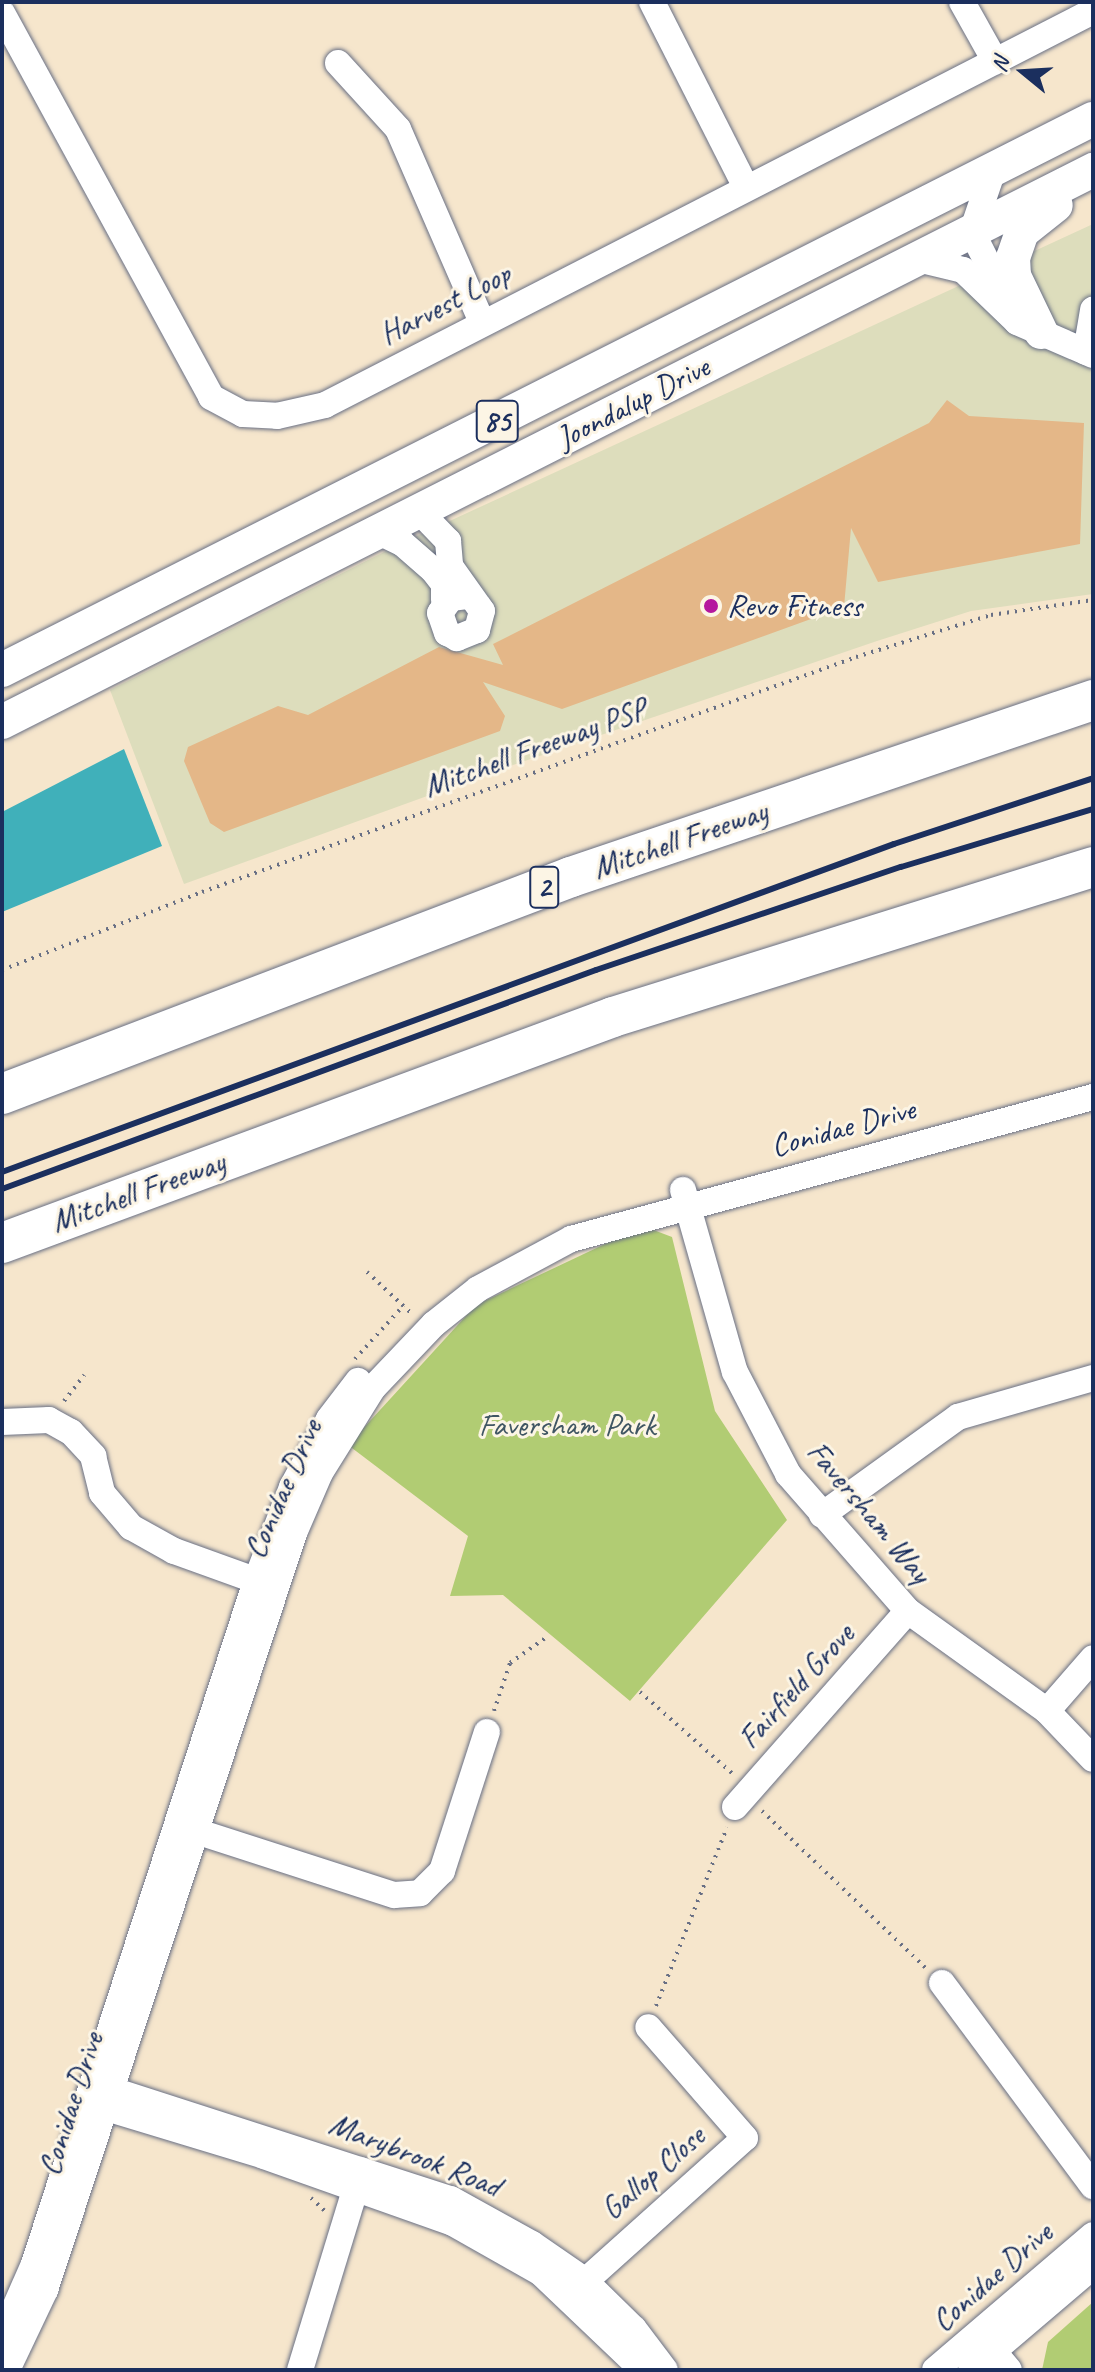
<!DOCTYPE html>
<style>
body{margin:0}
#map{position:relative;width:1095px;height:2372px;overflow:hidden;background:#f6e6cc;font-family:Caveat,sans-serif}
div>[style]{position:absolute}
.built>*{inset:0;background:#ddddbc}
.green>*{inset:0;background:#b1cc73}
.water>*{inset:0;background:#40b0ba}
.building>*{inset:0;background:#e4b788}
.path>*{height:4px;margin-top:-2px;transform-origin:0;background:repeating-linear-gradient(90deg,#686f84 0 2px,transparent 0 8px)}
.roads{filter:drop-shadow(0 0 2px #686f84) drop-shadow(0 0 2px #686f84)}
.minor>*{height:26px;margin:-13px;padding:0 13px;transform-origin:13px;border-radius:13px;background:#fff}
.major>*{height:34px;margin:-17px;padding:0 17px;transform-origin:17px;border-radius:17px;background:#fff}
.highway>*{height:40px;margin:-20px;padding:0 20px;transform-origin:20px;border-radius:20px;background:#fff}
.rail>*{height:6px;margin:-3px;padding:0 3px;transform-origin:3px;border-radius:3px;background:#1b2f5e}
.dots>*{width:22px;height:22px;translate:-50% -50%;box-sizing:border-box;border:4px solid #fcf5e5;border-radius:50%}
span{translate:-50% -50%;white-space:nowrap;text-align:center;line-height:1.15;-webkit-text-stroke:6px #fcf5e5;paint-order:stroke}
.shield-label span{padding:2px 6px;background:#fcf5e5;border:2px solid;border-radius:6px;-webkit-text-stroke-width:0}
.shield-label{font-size:30px;color:#1b2f5e;font-weight:700}
.street-label{font-size:32px;color:#1b2f5e}
.poi-label{font-size:32px;color:#1b2f5e}
.left{translate:0 -50%;text-align:left}
.park-label{font-size:32px;color:#405663}
.frame{position:absolute;inset:0;border:4px solid #1b2f5e;pointer-events:none}
.north{position:absolute;left:983px;top:32px;width:80px;height:80px;-webkit-text-stroke:6px #fcf5e5;paint-order:stroke;rotate:288deg;font-size:22px;font-weight:700;line-height:32px;text-align:center;color:#1b2f5e}
.north::after{content:'';display:block;margin:auto;width:28px;height:36px;background:#1b2f5e;clip-path:polygon(50% 0,100% 100%,50% 72%,0 100%)}
</style>
<div id="map">
<div class="built">
<i style="clip-path:polygon(1093px 224px,1093px 594px,971px 611px,877px 641px,513px 765px,184px 884px,110px 690px,402px 543px)"></i>
</div>
<div class="green">
<i style="clip-path:polygon(643px 1226px,672px 1237px,715px 1411px,787px 1520px,630px 1701px,503px 1595px,450px 1596px,468px 1536px,348px 1445px,476px 1305px)"></i>
<i style="clip-path:polygon(1093px 2302px,1093px 2370px,1042px 2370px,1048px 2342px)"></i>
</div>
<div class="water">
<i style="clip-path:polygon(124px 749px,162px 846px,2px 912px,2px 812px)"></i>
</div>
<div class="building">
<i style="clip-path:polygon(947px 400px,969px 416px,1084px 423px,1080px 544px,878px 582px,851px 528px,844px 607px,562px 709px,483px 682px,505px 716px,500px 731px,224px 832px,210px 823px,184px 761px,188px 747px,278px 706px,308px 715px,439px 647px,503px 665px,493px 644px,929px 423px)"></i>
</div>
<div class="path">
<i style="left:2px;top:970px;width:215px;rotate:-21.3deg"></i>
<i style="left:202px;top:892px;width:695px;rotate:-19.76deg"></i>
<i style="left:856px;top:657px;width:141px;rotate:-17.3deg"></i>
<i style="left:991px;top:615px;width:103px;rotate:-8.4deg"></i>
<i style="left:367px;top:1272px;width:62px;rotate:43deg"></i>
<i style="left:355px;top:1359px;width:72px;rotate:-47.8deg"></i>
<i style="left:64px;top:1401px;width:33px;rotate:-52deg"></i>
<i style="left:640px;top:1692px;width:125px;rotate:41.4deg"></i>
<i style="left:494px;top:1711px;width:51px;rotate:-71.6deg"></i>
<i style="left:510px;top:1663px;width:47px;rotate:-35.4deg"></i>
<i style="left:762px;top:1811px;width:227px;rotate:43.8deg"></i>
<i style="left:656px;top:2006px;width:192px;rotate:-68.3deg"></i>
<i style="left:311px;top:2198px;width:19px;rotate:43deg"></i>
</div>
<div class="roads">
<div class="minor">
<i style="left:652px;top:2px;width:208px;rotate:63.1deg"></i>
<i style="left:962px;top:2px;width:68px;rotate:60.8deg"></i>
<i style="left:2px;top:13px;width:437px;rotate:61.4deg"></i>
<i style="left:211px;top:397px;width:36px;rotate:28deg"></i>
<i style="left:243px;top:414px;width:34px;rotate:3deg"></i>
<i style="left:277px;top:416px;width:49px;rotate:-12.9deg"></i>
<i style="left:325px;top:405px;width:863px;rotate:-27.16deg"></i>
<i style="left:338px;top:63px;width:89px;rotate:47.7deg"></i>
<i style="left:398px;top:129px;width:210px;rotate:66.5deg"></i>
<i style="left:992px;top:173px;width:62px;rotate:108.7deg"></i>
<i style="left:972px;top:232px;width:80px;rotate:63.4deg"></i>
<i style="left:918px;top:259px;width:46px;rotate:13.7deg"></i>
<i style="left:963px;top:270px;width:75px;rotate:43.9deg"></i>
<i style="left:1017px;top:322px;width:83px;rotate:23.5deg"></i>
<i style="left:1086px;top:352px;width:43px;rotate:-80.5deg"></i>
<i style="left:419px;top:511px;width:42px;rotate:46deg"></i>
<i style="left:448px;top:541px;width:25px;rotate:85deg"></i>
<i style="left:450px;top:566px;width:55px;rotate:54.6deg"></i>
<i style="left:482px;top:611px;width:20px;rotate:105deg"></i>
<i style="left:477px;top:630px;width:22px;rotate:158deg"></i>
<i style="left:457px;top:638px;width:11px;rotate:-153deg"></i>
<i style="left:447px;top:633px;width:21px;rotate:-109deg"></i>
<i style="left:440px;top:613px;width:19px;rotate:-54deg"></i>
<i style="left:451px;top:598px;width:16px;rotate:-7deg"></i>
<i style="left:377px;top:531px;width:28px;rotate:26deg"></i>
<i style="left:402px;top:543px;width:41px;rotate:41.1deg"></i>
<i style="left:433px;top:570px;width:18px;rotate:52deg"></i>
<i style="left:444px;top:584px;width:16px;rotate:90deg"></i>
<i style="left:683px;top:1190px;width:189px;rotate:74.1deg"></i>
<i style="left:735px;top:1372px;width:115px;rotate:62.5deg"></i>
<i style="left:788px;top:1474px;width:182px;rotate:48.8deg"></i>
<i style="left:908px;top:1611px;width:171px;rotate:35.7deg"></i>
<i style="left:1047px;top:1711px;width:66px;rotate:46.2deg"></i>
<i style="left:2px;top:1422px;width:47px;rotate:-2.4deg"></i>
<i style="left:49px;top:1420px;width:25px;rotate:29deg"></i>
<i style="left:71px;top:1432px;width:33px;rotate:47deg"></i>
<i style="left:93px;top:1456px;width:38px;rotate:76deg"></i>
<i style="left:102px;top:1493px;width:45px;rotate:49.5deg"></i>
<i style="left:131px;top:1527px;width:49px;rotate:29.2deg"></i>
<i style="left:174px;top:1551px;width:103px;rotate:19.8deg"></i>
<i style="left:822px;top:1515px;width:168px;rotate:-35.8deg"></i>
<i style="left:958px;top:1417px;width:141px;rotate:-16.1deg"></i>
<i style="left:1047px;top:1711px;width:70px;rotate:-49deg"></i>
<i style="left:735px;top:1807px;width:261px;rotate:-48.6deg"></i>
<i style="left:180px;top:1826px;width:225px;rotate:17.9deg"></i>
<i style="left:394px;top:1895px;width:26px;rotate:-4deg"></i>
<i style="left:420px;top:1893px;width:31px;rotate:-45deg"></i>
<i style="left:442px;top:1871px;width:146px;rotate:-72.1deg"></i>
<i style="left:942px;top:1983px;width:253px;rotate:53.4deg"></i>
<i style="left:97px;top:2085px;width:372px;rotate:17.9deg"></i>
<i style="left:451px;top:2199px;width:93px;rotate:29.1deg"></i>
<i style="left:532px;top:2244px;width:62px;rotate:34.5deg"></i>
<i style="left:583px;top:2279px;width:71px;rotate:44.4deg"></i>
<i style="left:634px;top:2329px;width:51px;rotate:52.9deg"></i>
<i style="left:90px;top:2103px;width:182px;rotate:16.9deg"></i>
<i style="left:264px;top:2156px;width:201px;rotate:19.5deg"></i>
<i style="left:453px;top:2223px;width:101px;rotate:29.6deg"></i>
<i style="left:541px;top:2273px;width:141px;rotate:43.6deg"></i>
<i style="left:572px;top:2293px;width:232px;rotate:-41.9deg"></i>
<i style="left:745px;top:2138px;width:147px;rotate:-131.1deg"></i>
<i style="left:2px;top:2337px;width:80px;rotate:-66.3deg"></i>
<i style="left:34px;top:2264px;width:718px;rotate:-71.99deg"></i>
<i style="left:256px;top:1581px;width:101px;rotate:-69deg"></i>
<i style="left:292px;top:1487px;width:77px;rotate:-61.4deg"></i>
<i style="left:329px;top:1419px;width:48px;rotate:-52.7deg"></i>
<i style="left:983px;top:2339px;width:40px;rotate:50deg"></i>
<i style="left:7px;top:2370px;width:89px;rotate:-64.6deg"></i>
<i style="left:45px;top:2290px;width:797px;rotate:-71.79deg"></i>
<i style="left:294px;top:1533px;width:65px;rotate:-66.6deg"></i>
<i style="left:320px;top:1473px;width:100px;rotate:-58.1deg"></i>
<i style="left:373px;top:1388px;width:88px;rotate:-46.4deg"></i>
<i style="left:434px;top:1324px;width:56px;rotate:-38.5deg"></i>
<i style="left:478px;top:1289px;width:106px;rotate:-28.3deg"></i>
<i style="left:571px;top:1239px;width:541px;rotate:-15.22deg"></i>
<i style="left:300px;top:2370px;width:209px;rotate:-73deg"></i>
<i style="left:935px;top:2370px;width:208px;rotate:-40.5deg"></i>
<i style="left:971px;top:2370px;width:160px;rotate:-40.4deg"></i>
</div>
<div class="major">
<i style="left:1041px;top:332px;width:62px;rotate:-115.7deg"></i>
<i style="left:1014px;top:276px;width:18px;rotate:-93deg"></i>
<i style="left:1013px;top:258px;width:28px;rotate:-71deg"></i>
<i style="left:1022px;top:232px;width:43px;rotate:-38.5deg"></i>
<i style="left:2px;top:670px;width:1222px;rotate:-26.8deg"></i>
<i style="left:2px;top:722px;width:1223px;rotate:-26.84deg"></i>
</div>
<div class="highway">
<i style="left:2px;top:1094px;width:609px;rotate:-20.88deg"></i>
<i style="left:571px;top:877px;width:551px;rotate:-18.73deg"></i>
<i style="left:2px;top:1243px;width:651px;rotate:-20.3deg"></i>
<i style="left:613px;top:1017px;width:503px;rotate:-17.35deg"></i>
</div>
</div>
<div class="rail">
<i style="left:2px;top:1172px;width:950px;rotate:-20.19deg"></i>
<i style="left:894px;top:844px;width:210px;rotate:-18.3deg"></i>
<i style="left:2px;top:1189px;width:633px;rotate:-20.24deg"></i>
<i style="left:596px;top:970px;width:322px;rotate:-18.7deg"></i>
<i style="left:901px;top:867px;width:201px;rotate:-16.8deg"></i>
</div>
<div class="dots">
<i style="left:711px;top:606px;background:#b5179e"></i>
</div>
<div class="shield-label">
<span style="left:497px;top:421px">85</span>
<span style="left:544px;top:887px">2</span>
</div>
<div class="street-label">
<span style="left:445px;top:304px;rotate:-27deg">Harvest Loop</span>
<span style="left:633px;top:403px;rotate:-27deg">Joondalup Drive</span>
<span style="left:535px;top:748px;rotate:-20deg">Mitchell Freeway PSP</span>
<span style="left:680px;top:840px;rotate:-19deg">Mitchell Freeway</span>
<span style="left:843px;top:1128px;rotate:-15deg">Conidae Drive</span>
<span style="left:138px;top:1192px;rotate:-20deg">Mitchell Freeway</span>
<span style="left:283px;top:1489px;rotate:-66deg">Conidae Drive</span>
<span style="left:869px;top:1512px;rotate:50deg">Faversham Way</span>
<span style="left:796px;top:1686px;rotate:-48deg">Fairfield Grove</span>
<span style="left:71px;top:2104px;rotate:-72deg">Conidae Drive</span>
<span style="left:415px;top:2155px;rotate:21deg">Marybrook Road</span>
<span style="left:653px;top:2173px;rotate:-41deg">Gallop Close</span>
<span style="left:992px;top:2277px;rotate:-41deg">Conidae Drive</span>
</div>
<div class="poi-label">
<span class="left" style="left:727px;top:606px">Revo Fitness</span>
</div>
<div class="park-label">
<span style="left:567px;top:1425px">Faversham Park</span>
</div>
<div class="frame"></div>
<div class="north">N</div>
</div>
